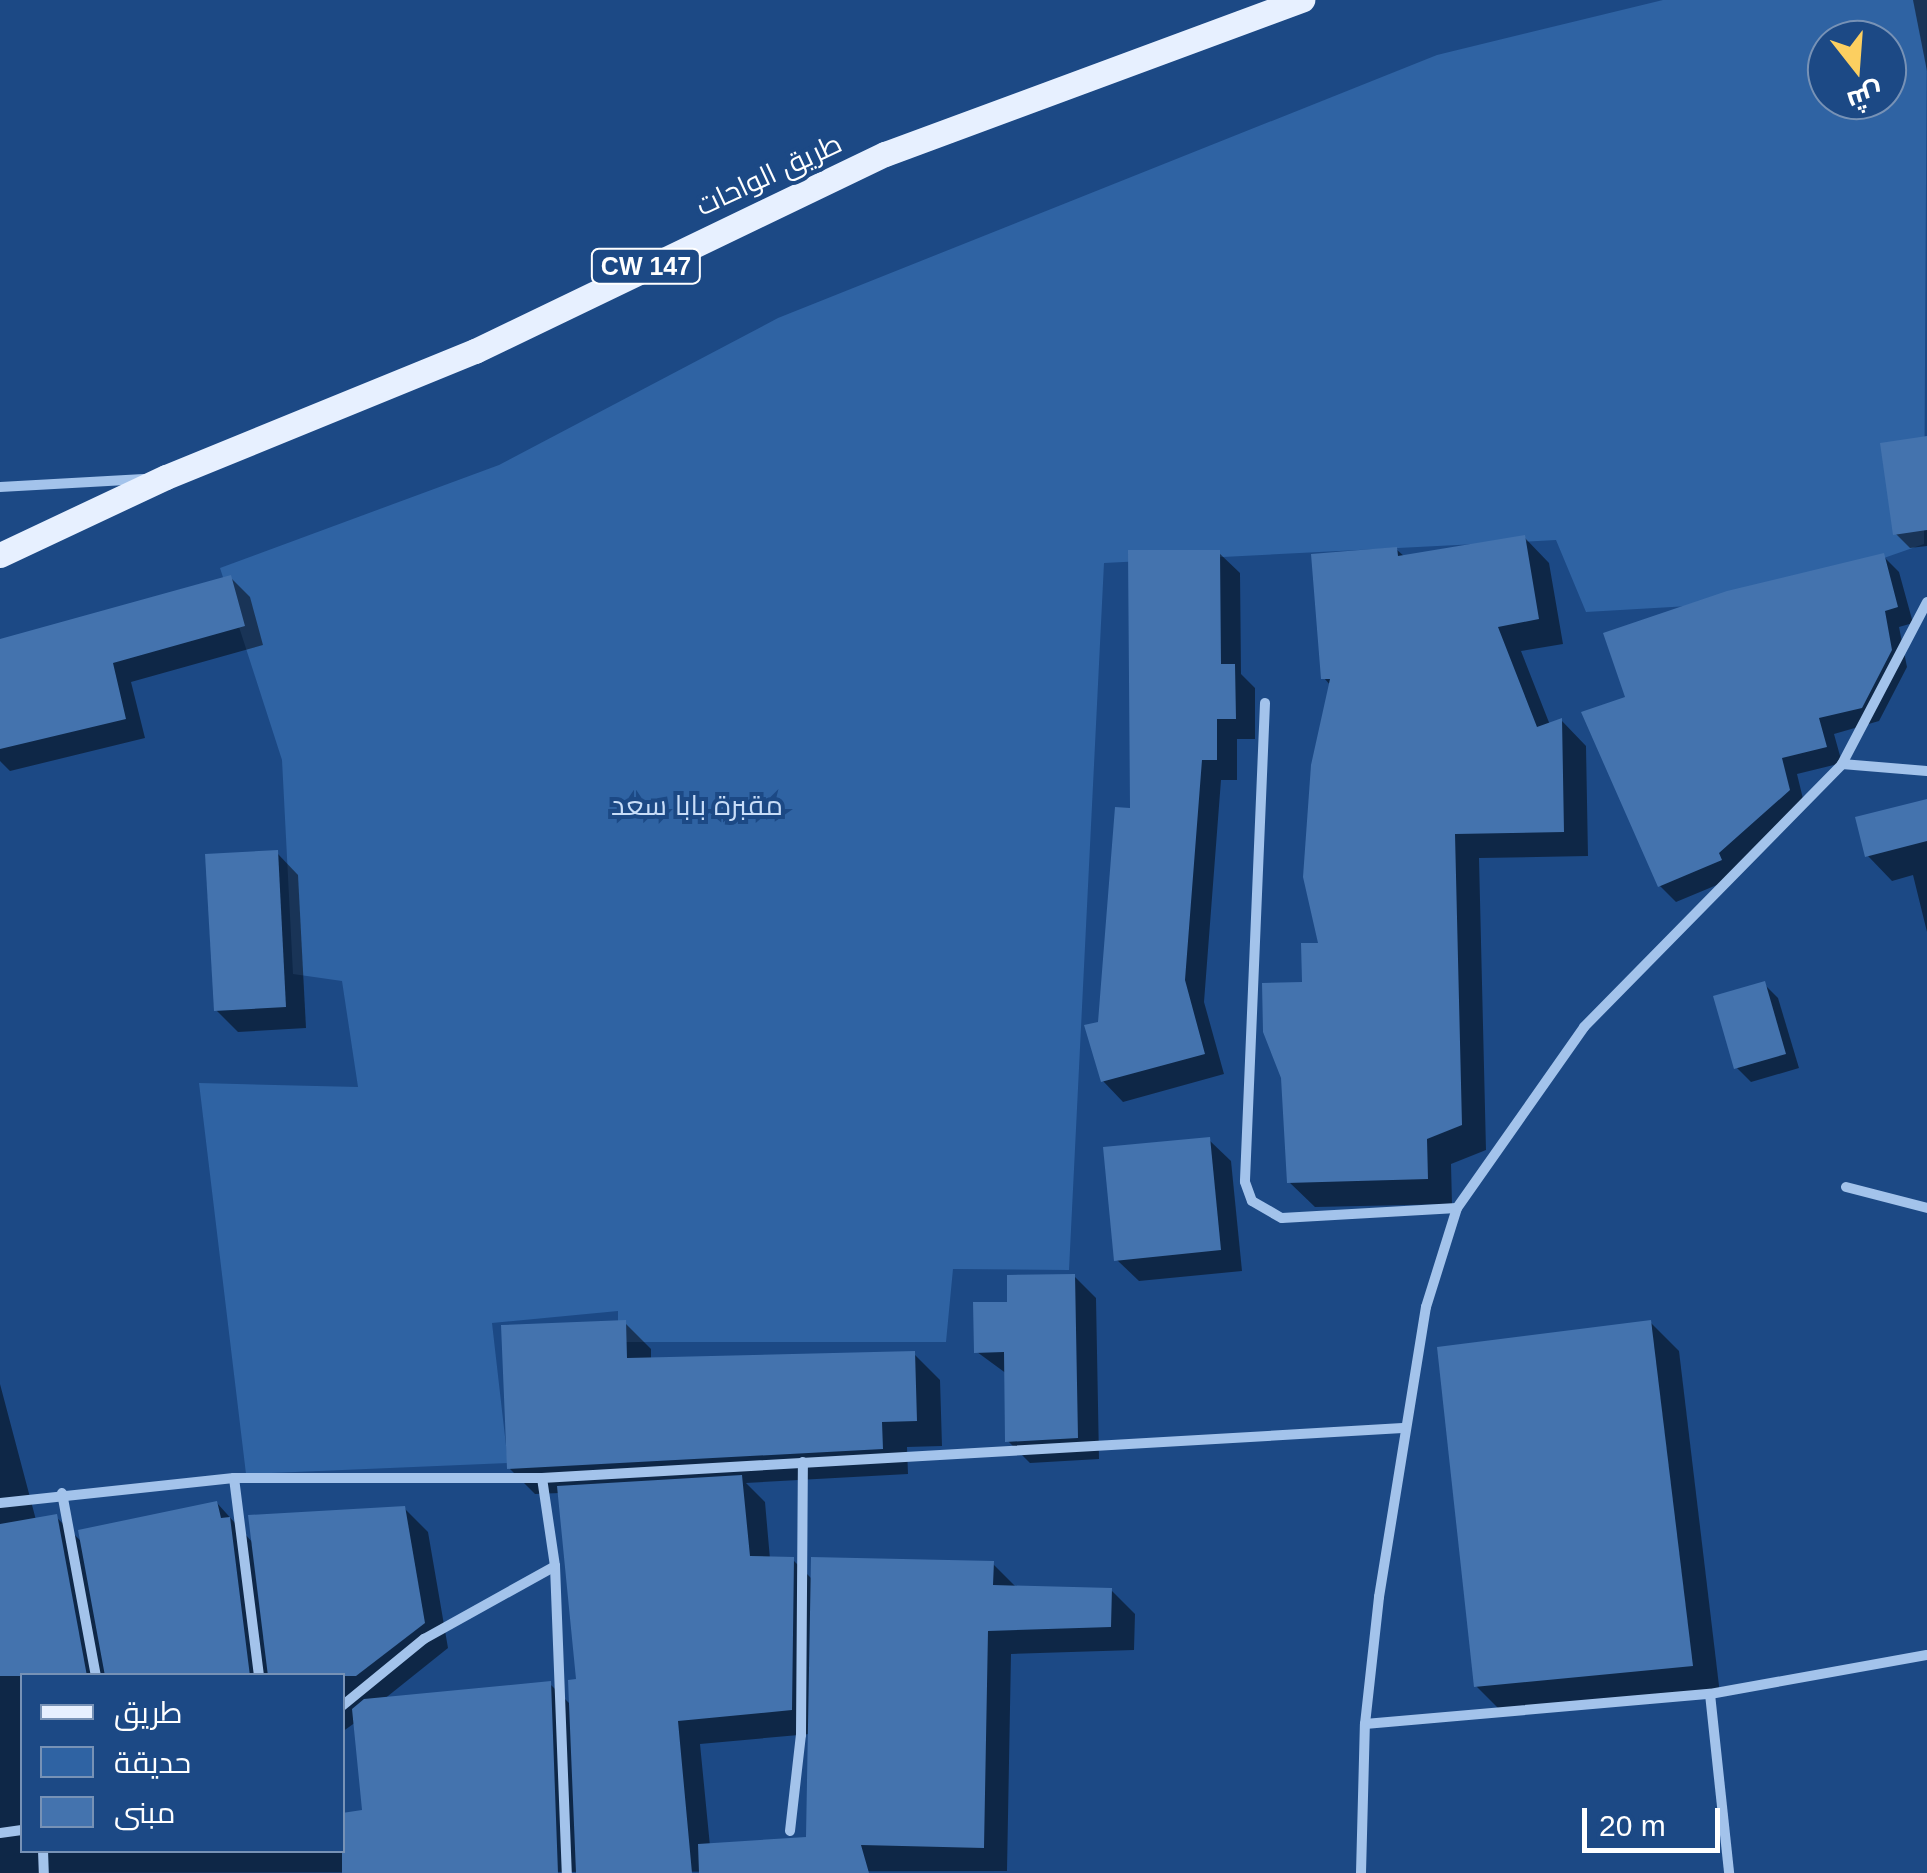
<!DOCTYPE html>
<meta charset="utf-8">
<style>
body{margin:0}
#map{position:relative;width:1927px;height:1873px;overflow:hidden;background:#1c4985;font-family:Helvetica,Cairo,sans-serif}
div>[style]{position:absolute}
.green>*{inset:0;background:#2f63a3}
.shadow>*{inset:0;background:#0007}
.building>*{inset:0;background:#4473ae}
.minor>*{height:10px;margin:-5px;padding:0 5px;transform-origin:5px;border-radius:5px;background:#a3c3eb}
.primary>*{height:25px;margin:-12.5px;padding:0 12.5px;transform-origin:12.5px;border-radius:12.5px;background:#e7f0ff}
span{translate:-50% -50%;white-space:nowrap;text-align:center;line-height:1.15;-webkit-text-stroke:8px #1c4985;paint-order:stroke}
.shield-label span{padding:2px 8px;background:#1c4985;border:2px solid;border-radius:8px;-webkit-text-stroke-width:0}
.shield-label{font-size:25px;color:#fff;font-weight:700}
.street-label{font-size:28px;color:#fff}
.park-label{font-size:28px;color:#c8ddf8}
.legend{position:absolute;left:20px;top:1673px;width:325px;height:180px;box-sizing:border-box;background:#1c4985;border:2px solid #7792b6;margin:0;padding:12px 18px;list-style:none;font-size:30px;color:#fff}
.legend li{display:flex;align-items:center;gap:20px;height:50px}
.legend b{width:50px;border:2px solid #7792b6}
.north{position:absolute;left:1807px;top:20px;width:100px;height:100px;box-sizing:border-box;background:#1c4985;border:2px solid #7792b6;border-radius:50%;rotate:163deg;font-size:28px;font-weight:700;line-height:40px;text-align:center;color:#fff}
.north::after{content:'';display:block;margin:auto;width:35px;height:45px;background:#fccf60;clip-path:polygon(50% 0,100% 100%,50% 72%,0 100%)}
.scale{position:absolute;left:1582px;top:1808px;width:138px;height:45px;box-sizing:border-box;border:5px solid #fff;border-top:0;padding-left:12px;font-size:30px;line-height:35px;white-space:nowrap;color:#fff;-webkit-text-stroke:8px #1c4985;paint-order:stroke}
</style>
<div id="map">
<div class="green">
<i style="clip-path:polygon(evenodd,1663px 0,1927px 0,1924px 544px,1758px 602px,1586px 612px,1556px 540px,1104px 563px,1069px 1270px,953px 1269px,946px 1342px,618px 1342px,618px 1311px,492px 1323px,508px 1463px,246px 1474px,199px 1083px,358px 1087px,342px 981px,293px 974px,282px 760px,220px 568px,499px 465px,778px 318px,1437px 55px,1663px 0,1827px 40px,1887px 40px,1887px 100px,1827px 100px,1827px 40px)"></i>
</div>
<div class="shadow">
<i style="clip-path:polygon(1913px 0,1927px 0,1927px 71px)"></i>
<i style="clip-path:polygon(1927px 439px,1927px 546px,1910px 548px,1896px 534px)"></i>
<i style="clip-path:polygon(1524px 537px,1549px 563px,1563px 644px,1521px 651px,1550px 725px,1562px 721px,1586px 746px,1588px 856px,1479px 858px,1486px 1150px,1451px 1164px,1452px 1204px,1315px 1207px,1289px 1182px,1305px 985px,1321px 945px,1331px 686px,1324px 678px,1396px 549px,1405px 557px)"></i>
<i style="clip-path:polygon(1219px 553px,1240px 573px,1241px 674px,1255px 688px,1255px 739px,1237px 739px,1237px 780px,1221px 780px,1204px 1002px,1224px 1074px,1123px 1102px,1103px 1081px,1101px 1024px,1132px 811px)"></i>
<i style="clip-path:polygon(1883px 556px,1899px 572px,1913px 623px,1899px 627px,1907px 667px,1879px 721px,1834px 734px,1842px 763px,1797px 774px,1805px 807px,1736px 877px,1676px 902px,1660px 886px,1628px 699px)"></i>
<i style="clip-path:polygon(230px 577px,250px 597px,263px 645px,131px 682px,145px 738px,10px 771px,0 761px,0 640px)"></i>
<i style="clip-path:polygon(1927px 801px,1927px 932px,1913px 875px,1892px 881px,1868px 856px)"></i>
<i style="clip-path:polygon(277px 853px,298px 875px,306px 1028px,238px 1032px,216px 1010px)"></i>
<i style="clip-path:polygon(1764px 984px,1778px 998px,1799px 1068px,1751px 1082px,1737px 1068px)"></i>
<i style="clip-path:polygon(1209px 1140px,1231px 1161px,1242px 1271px,1139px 1281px,1117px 1260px)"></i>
<i style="clip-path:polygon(1074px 1276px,1096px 1298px,1099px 1459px,1030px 1463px,1008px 1441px,1007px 1374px,977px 1352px,1010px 1304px)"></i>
<i style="clip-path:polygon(1650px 1322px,1679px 1351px,1720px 1694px,1505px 1715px,1476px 1686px)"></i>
<i style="clip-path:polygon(evenodd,625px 1323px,651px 1349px,651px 1360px,914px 1354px,940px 1380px,942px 1446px,907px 1447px,908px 1474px,746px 1483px,765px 1502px,770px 1559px,792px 1559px,813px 1580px,993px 1564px,1017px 1588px,1111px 1590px,1135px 1614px,1134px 1650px,1011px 1654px,1007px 1871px,0 1873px,0 1384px,36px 1520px,56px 1517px,83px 1543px,217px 1503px,254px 1544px,404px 1508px,428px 1532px,448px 1648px,383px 1700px,550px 1684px,572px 1706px,578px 1681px,560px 1493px,535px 1494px,509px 1468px,625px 1323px,22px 1676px,342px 1676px,342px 1732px,356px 1722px,365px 1812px,342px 1850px,22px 1850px,22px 1676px,625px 1323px,810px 1734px,808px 1839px,710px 1846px,700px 1744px,810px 1734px)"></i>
</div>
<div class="building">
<i style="clip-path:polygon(1927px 436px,1927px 530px,1893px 535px,1880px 443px)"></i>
<i style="clip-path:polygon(1525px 535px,1539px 619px,1498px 627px,1537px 727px,1562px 718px,1564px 832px,1455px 834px,1462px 1125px,1427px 1139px,1428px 1179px,1287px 1183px,1281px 1078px,1263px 1032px,1262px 983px,1302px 982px,1301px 943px,1318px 943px,1303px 877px,1311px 765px,1330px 679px,1321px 679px,1311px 554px,1397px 547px,1398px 556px)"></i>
<i style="clip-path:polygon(1128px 550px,1220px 550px,1221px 664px,1235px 664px,1236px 719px,1217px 719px,1217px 760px,1202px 760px,1185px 980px,1205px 1054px,1101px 1082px,1084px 1025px,1098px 1022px,1115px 807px,1130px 808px)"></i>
<i style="clip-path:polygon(1884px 553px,1898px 607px,1885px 611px,1892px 650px,1862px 708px,1819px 718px,1827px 747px,1782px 758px,1790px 790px,1719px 853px,1722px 860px,1658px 887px,1581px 712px,1625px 697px,1603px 633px,1727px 591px)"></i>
<i style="clip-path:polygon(231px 575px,245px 626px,113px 663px,126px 719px,0 749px,0 639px)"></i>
<i style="clip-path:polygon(1927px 799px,1927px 841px,1865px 857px,1855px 817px)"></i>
<i style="clip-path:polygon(278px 850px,286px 1007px,214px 1011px,205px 854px)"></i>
<i style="clip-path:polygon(1765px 981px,1786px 1054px,1734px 1069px,1713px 996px)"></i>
<i style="clip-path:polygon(1210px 1137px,1221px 1250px,1114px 1261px,1103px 1147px)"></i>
<i style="clip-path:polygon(1075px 1274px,1078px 1438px,1005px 1442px,1004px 1352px,974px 1353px,973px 1302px,1007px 1302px,1007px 1275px)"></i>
<i style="clip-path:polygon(626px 1320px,627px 1358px,915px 1351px,917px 1421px,882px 1422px,883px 1449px,507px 1469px,501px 1325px)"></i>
<i style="clip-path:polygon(1651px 1320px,1693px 1666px,1474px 1687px,1437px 1347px)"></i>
<i style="clip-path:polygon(742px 1475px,750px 1556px,794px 1557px,792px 1710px,678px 1721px,692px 1873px,576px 1873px,568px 1680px,576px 1679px,557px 1486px)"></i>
<i style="clip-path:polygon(217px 1501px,221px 1518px,230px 1517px,250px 1676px,105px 1676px,78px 1530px)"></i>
<i style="clip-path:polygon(405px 1506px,425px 1623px,356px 1676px,268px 1676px,248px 1515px)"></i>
<i style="clip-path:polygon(57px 1514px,87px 1676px,0 1676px,0 1524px)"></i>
<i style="clip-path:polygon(811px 1557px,994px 1561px,993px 1585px,1112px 1588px,1111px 1627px,988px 1631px,984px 1848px,861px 1845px,869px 1873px,699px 1873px,698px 1844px,806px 1837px)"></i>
<i style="clip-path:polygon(551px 1681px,558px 1873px,342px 1873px,342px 1813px,362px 1810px,352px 1709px,364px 1699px)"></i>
</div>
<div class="minor">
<i style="left:0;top:487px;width:144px;rotate:-3.2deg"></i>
<i style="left:1265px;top:703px;width:479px;rotate:92.4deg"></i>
<i style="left:1245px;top:1182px;width:20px;rotate:70deg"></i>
<i style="left:1252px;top:1201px;width:34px;rotate:30deg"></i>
<i style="left:1282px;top:1218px;width:175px;rotate:-3.3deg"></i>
<i style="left:1842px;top:764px;width:85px;rotate:4.7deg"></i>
<i style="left:1846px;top:1187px;width:84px;rotate:14.5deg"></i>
<i style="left:234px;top:1478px;width:200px;rotate:82.8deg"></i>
<i style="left:62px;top:1493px;width:186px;rotate:79.5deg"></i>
<i style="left:0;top:1503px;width:235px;rotate:-6.1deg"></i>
<i style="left:234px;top:1478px;width:308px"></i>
<i style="left:542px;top:1478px;width:862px;rotate:-3.32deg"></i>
<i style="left:555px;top:1566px;width:307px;rotate:87.8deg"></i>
<i style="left:1710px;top:1694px;width:180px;rotate:83.9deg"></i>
<i style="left:342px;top:1706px;width:106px;rotate:-39.3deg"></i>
<i style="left:424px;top:1639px;width:150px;rotate:-29.1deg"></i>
<i style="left:555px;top:1566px;width:89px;rotate:-98.4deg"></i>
<i style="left:1365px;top:1724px;width:346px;rotate:-5deg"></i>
<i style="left:1710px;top:1694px;width:220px;rotate:-10.2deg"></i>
<i style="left:790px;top:1831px;width:97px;rotate:-83.5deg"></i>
<i style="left:801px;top:1735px;width:273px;rotate:-89.6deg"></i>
<i style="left:0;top:1833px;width:22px;rotate:-8deg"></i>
<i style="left:43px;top:1850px;width:23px;rotate:88deg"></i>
<i style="left:1361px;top:1873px;width:149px;rotate:-88.5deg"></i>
<i style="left:1365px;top:1724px;width:128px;rotate:-83.7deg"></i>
<i style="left:1379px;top:1597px;width:294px;rotate:-80.8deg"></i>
<i style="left:1426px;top:1307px;width:104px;rotate:-72.6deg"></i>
<i style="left:1457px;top:1208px;width:221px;rotate:-54.9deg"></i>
<i style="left:1584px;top:1027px;width:368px;rotate:-45.5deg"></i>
<i style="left:1842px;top:764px;width:183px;rotate:-62.3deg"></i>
</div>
<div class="primary">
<i style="left:0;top:555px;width:183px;rotate:-25.2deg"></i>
<i style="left:166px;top:477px;width:334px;rotate:-22.2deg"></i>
<i style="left:475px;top:351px;width:455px;rotate:-25.7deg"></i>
<i style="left:885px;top:154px;width:445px;rotate:-20.3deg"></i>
</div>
<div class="shield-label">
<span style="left:646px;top:266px">CW 147</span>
</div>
<div class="street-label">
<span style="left:769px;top:175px;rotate:-25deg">طريق الواحات</span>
</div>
<div class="park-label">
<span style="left:697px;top:806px">مقبرة بابا سعد</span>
</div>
<ul class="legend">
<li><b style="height:12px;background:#e7f0ff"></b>طريق</li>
<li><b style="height:28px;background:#2f63a3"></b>حديقة</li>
<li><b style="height:28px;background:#4473ae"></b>مبنى</li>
</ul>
<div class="north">ش</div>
<div class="scale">20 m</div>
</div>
